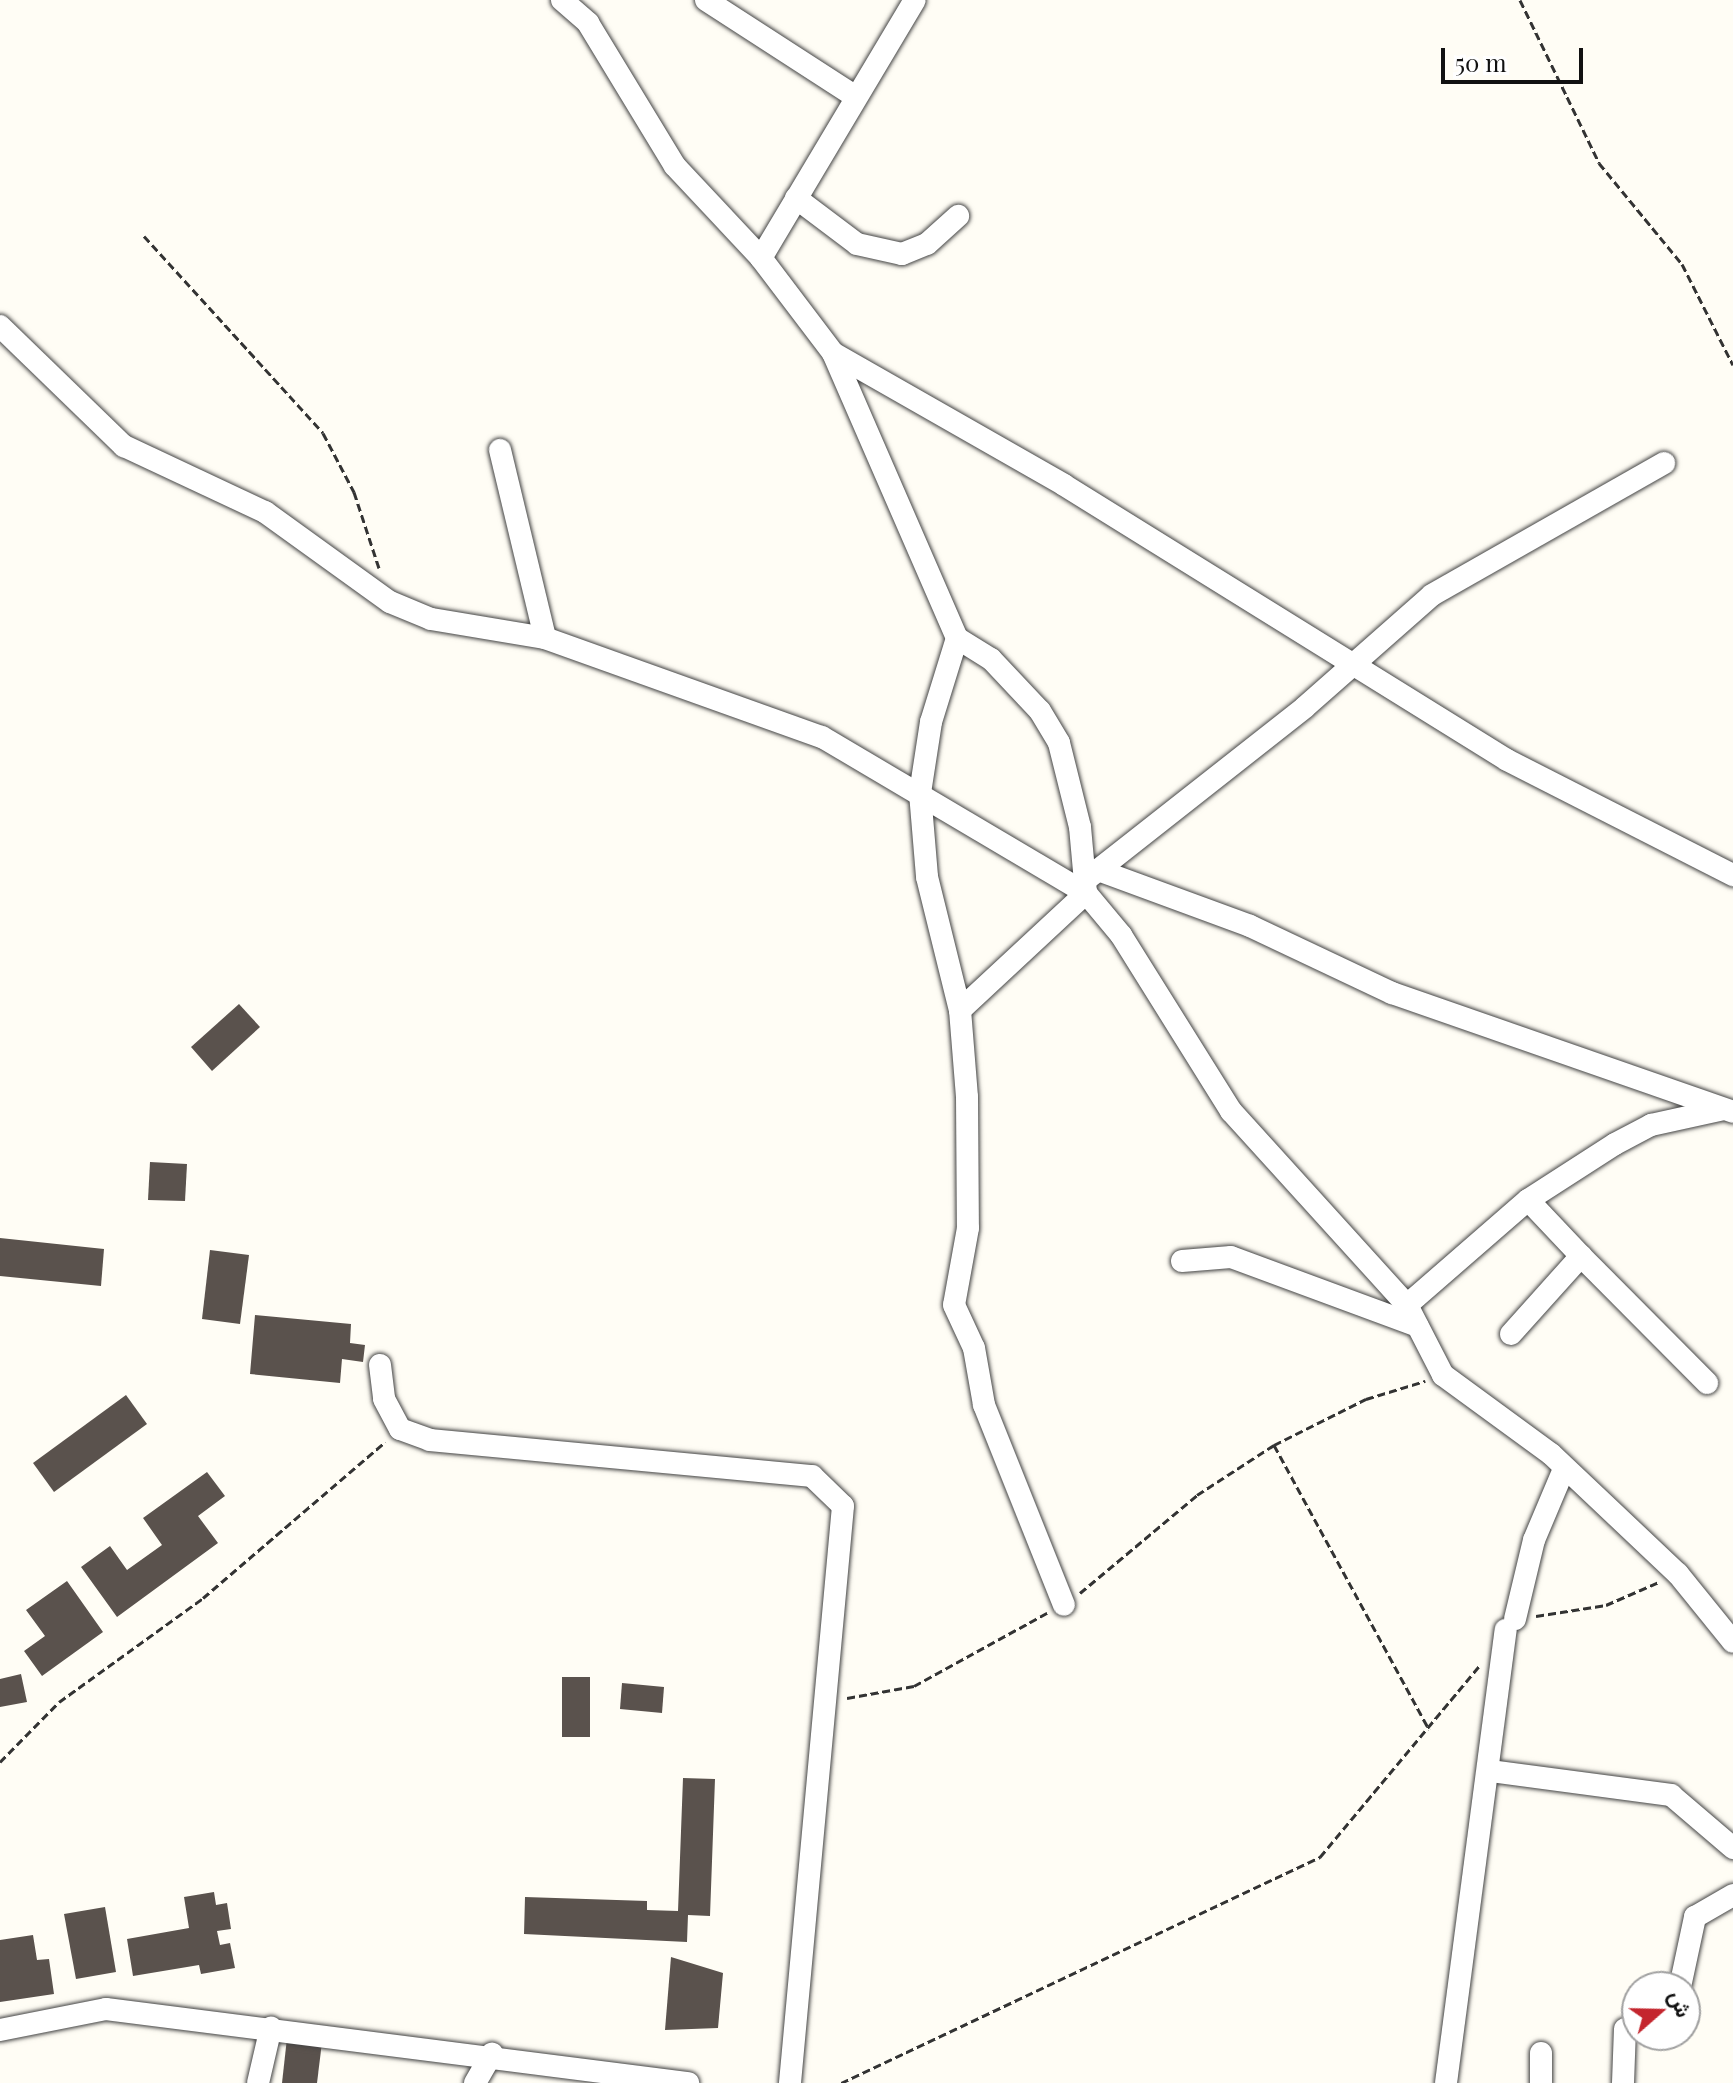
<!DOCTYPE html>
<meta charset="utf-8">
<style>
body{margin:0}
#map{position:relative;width:1733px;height:2083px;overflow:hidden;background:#fffdf5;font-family:"Playfair Display",Vazirmatn,serif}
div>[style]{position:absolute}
.building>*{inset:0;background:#5a524d}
.path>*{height:3px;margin-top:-1.5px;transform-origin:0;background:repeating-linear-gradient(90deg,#333 0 8px,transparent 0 12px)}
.roads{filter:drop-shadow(0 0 2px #444) drop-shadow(0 0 2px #444)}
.minor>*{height:22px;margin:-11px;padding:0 11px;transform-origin:11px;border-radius:11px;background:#fff}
span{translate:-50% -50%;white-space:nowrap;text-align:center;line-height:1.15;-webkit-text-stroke:8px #fff;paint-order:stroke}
.north{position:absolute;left:1621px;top:1971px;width:80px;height:80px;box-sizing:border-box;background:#fff;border:2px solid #a0a0a0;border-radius:50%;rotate:70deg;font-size:22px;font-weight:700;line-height:32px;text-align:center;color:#111}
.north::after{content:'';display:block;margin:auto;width:28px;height:36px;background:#c4262e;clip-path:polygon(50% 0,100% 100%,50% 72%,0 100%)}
.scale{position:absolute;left:1441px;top:48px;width:142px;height:36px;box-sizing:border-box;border:4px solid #111;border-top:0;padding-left:10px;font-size:24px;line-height:28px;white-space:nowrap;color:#111;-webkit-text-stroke:6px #fff;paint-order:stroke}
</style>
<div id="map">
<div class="building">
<i style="clip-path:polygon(239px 1004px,260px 1027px,212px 1071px,191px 1047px)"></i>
<i style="clip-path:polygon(150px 1162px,187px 1164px,185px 1201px,148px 1200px)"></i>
<i style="clip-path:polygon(0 1238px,104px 1249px,101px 1286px,0 1276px)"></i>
<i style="clip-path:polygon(210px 1250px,249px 1255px,240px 1324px,202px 1319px)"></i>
<i style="clip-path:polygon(255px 1315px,351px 1324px,350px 1343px,365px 1345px,363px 1362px,342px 1359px,340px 1383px,250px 1374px)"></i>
<i style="clip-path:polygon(126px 1395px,147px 1424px,54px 1492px,33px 1463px)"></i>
<i style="clip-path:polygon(207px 1472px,225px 1496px,198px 1516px,218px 1543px,117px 1617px,81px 1567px,110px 1546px,127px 1570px,162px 1545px,143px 1518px)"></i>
<i style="clip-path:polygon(67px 1581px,103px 1632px,42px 1676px,24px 1651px,45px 1636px,26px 1610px)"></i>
<i style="clip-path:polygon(21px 1674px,27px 1702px,0 1707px,0 1679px)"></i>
<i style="clip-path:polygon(562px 1677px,590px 1677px,590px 1737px,562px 1737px)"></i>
<i style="clip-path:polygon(622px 1683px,664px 1687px,662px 1713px,620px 1709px)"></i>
<i style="clip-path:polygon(683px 1778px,715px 1779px,710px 1916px,688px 1915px,687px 1942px,524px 1934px,525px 1897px,647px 1901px,647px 1910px,678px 1911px)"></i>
<i style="clip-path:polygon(214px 1892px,216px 1905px,227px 1903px,231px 1929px,217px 1931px,220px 1945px,230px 1943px,235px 1968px,201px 1974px,199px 1965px,133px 1976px,127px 1939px,189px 1928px,184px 1897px)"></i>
<i style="clip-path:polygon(105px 1907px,116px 1972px,76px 1979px,64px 1914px)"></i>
<i style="clip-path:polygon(33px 1935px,37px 1960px,49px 1959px,54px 1994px,0 2002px,0 1940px)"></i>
<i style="clip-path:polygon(671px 1957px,723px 1973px,718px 2028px,665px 2030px)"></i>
<i style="clip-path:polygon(287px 2038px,322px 2042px,317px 2083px,282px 2083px)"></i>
</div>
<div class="path">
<i style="left:1520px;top:0;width:181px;rotate:64.1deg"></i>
<i style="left:1599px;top:163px;width:131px;rotate:50.6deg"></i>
<i style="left:1682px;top:264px;width:113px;rotate:63.2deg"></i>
<i style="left:144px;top:236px;width:266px;rotate:47.7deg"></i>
<i style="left:323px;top:433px;width:67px;rotate:62.3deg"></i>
<i style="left:354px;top:492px;width:80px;rotate:71.8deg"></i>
<i style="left:1274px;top:1445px;width:324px;rotate:61.4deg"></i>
<i style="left:1080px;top:1593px;width:153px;rotate:-39.9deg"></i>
<i style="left:1197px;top:1495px;width:92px;rotate:-33deg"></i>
<i style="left:1274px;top:1445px;width:103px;rotate:-26.6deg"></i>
<i style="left:1366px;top:1399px;width:62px;rotate:-17deg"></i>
<i style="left:1536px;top:1616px;width:71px;rotate:-8.9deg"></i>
<i style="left:1606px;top:1605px;width:58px;rotate:-23.5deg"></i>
<i style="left:847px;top:1698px;width:68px;rotate:-10.2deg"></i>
<i style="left:914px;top:1686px;width:152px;rotate:-28.8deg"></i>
<i style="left:0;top:1762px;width:84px;rotate:-45.5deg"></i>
<i style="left:59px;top:1702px;width:178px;rotate:-35.8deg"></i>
<i style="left:203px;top:1598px;width:240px;rotate:-40.6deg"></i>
<i style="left:841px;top:2083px;width:530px;rotate:-25.26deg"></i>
<i style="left:1320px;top:1857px;width:250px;rotate:-50.2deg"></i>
</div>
<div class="roads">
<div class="minor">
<i style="left:562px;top:0;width:35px;rotate:41deg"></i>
<i style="left:588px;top:23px;width:167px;rotate:58.7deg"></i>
<i style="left:675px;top:166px;width:126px;rotate:46.9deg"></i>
<i style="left:761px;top:258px;width:119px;rotate:52.8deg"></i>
<i style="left:833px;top:353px;width:311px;rotate:66.5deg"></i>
<i style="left:957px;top:638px;width:40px;rotate:32deg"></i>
<i style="left:991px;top:659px;width:71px;rotate:46.7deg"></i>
<i style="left:1040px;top:711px;width:37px;rotate:59deg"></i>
<i style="left:1059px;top:743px;width:87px;rotate:76deg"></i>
<i style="left:1080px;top:827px;width:66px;rotate:84.8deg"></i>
<i style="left:1086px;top:893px;width:172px;rotate:137.1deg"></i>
<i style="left:706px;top:0;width:175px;rotate:32.9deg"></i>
<i style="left:796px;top:198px;width:76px;rotate:37deg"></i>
<i style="left:857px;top:244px;width:46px;rotate:12.5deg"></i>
<i style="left:902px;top:254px;width:27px;rotate:-22deg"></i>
<i style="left:927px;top:244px;width:42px;rotate:-42.1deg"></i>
<i style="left:761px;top:258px;width:300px;rotate:-59.2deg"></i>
<i style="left:0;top:326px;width:173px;rotate:44.1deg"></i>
<i style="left:124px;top:446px;width:156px;rotate:25.1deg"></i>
<i style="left:265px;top:512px;width:154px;rotate:35.8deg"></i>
<i style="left:390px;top:602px;width:44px;rotate:22.5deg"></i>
<i style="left:431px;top:619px;width:116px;rotate:9.5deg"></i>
<i style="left:545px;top:638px;width:294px;rotate:19.7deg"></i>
<i style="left:822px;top:737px;width:307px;rotate:30.6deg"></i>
<i style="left:1086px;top:893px;width:55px;rotate:50.2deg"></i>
<i style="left:1121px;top:935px;width:208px;rotate:58deg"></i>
<i style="left:1231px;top:1111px;width:262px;rotate:47.8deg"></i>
<i style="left:1407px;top:1305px;width:79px;rotate:62.8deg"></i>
<i style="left:1443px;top:1375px;width:134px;rotate:36.2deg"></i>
<i style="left:1551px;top:1454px;width:175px;rotate:43.4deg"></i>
<i style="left:1678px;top:1574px;width:87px;rotate:51deg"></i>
<i style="left:833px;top:353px;width:266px;rotate:29.7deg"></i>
<i style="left:1064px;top:485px;width:521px;rotate:31.83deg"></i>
<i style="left:1507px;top:760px;width:254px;rotate:27deg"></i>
<i style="left:500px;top:450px;width:193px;rotate:76.5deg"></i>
<i style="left:957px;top:638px;width:88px;rotate:107.2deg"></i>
<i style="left:931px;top:722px;width:72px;rotate:98.8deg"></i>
<i style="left:920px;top:793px;width:84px;rotate:85.2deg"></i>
<i style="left:927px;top:877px;width:137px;rotate:76.1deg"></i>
<i style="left:960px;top:1010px;width:87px;rotate:85.4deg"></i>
<i style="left:967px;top:1097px;width:131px;rotate:89.6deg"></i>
<i style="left:968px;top:1228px;width:78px;rotate:100.3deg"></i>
<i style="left:954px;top:1305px;width:47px;rotate:65.1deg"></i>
<i style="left:974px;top:1348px;width:58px;rotate:80deg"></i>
<i style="left:984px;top:1405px;width:215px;rotate:68.2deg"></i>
<i style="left:1098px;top:870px;width:162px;rotate:20.2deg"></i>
<i style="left:1250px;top:926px;width:157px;rotate:25.3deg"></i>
<i style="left:1392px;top:993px;width:361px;rotate:19.2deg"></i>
<i style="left:1088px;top:878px;width:276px;rotate:-38.2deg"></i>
<i style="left:1305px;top:707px;width:169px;rotate:-41.4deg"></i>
<i style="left:1432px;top:595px;width:267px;rotate:-29.6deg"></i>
<i style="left:1581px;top:1256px;width:179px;rotate:45.2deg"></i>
<i style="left:1182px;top:1261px;width:49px;rotate:-4.7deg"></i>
<i style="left:1231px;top:1257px;width:199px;rotate:20.3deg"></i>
<i style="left:1407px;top:1305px;width:160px;rotate:-41deg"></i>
<i style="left:1528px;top:1200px;width:103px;rotate:-32.8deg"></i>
<i style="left:1615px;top:1144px;width:41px;rotate:-27.8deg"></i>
<i style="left:1651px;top:1125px;width:70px;rotate:-12.4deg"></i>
<i style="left:1511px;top:1334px;width:105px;rotate:-48.1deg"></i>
<i style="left:1581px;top:1256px;width:77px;rotate:-133.4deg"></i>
<i style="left:380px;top:1365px;width:34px;rotate:83deg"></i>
<i style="left:384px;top:1399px;width:34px;rotate:62deg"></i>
<i style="left:400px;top:1429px;width:32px;rotate:20deg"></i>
<i style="left:430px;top:1440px;width:384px;rotate:5.4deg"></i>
<i style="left:812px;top:1476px;width:43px;rotate:44.1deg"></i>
<i style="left:843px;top:1506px;width:579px;rotate:95.25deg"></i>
<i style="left:1515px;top:1619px;width:81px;rotate:-76.5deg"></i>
<i style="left:1534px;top:1540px;width:77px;rotate:-67.1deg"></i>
<i style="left:1491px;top:1771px;width:182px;rotate:7.6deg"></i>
<i style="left:1671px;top:1795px;width:82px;rotate:40.5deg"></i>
<i style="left:1680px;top:1987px;width:72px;rotate:-77.9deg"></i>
<i style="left:1695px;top:1917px;width:44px;rotate:-30.1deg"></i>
<i style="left:0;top:2030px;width:108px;rotate:-11.2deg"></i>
<i style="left:106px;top:2009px;width:587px;rotate:7.25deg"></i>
<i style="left:1541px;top:2053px;width:30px;rotate:90deg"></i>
<i style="left:258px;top:2083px;width:57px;rotate:-76.9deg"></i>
<i style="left:475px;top:2083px;width:34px;rotate:-60deg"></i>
<i style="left:1446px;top:2083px;width:457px;rotate:-82.5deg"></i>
<i style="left:1623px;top:2083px;width:54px;rotate:-87.9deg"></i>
</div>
</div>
<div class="north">ش</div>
<div class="scale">50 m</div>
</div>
